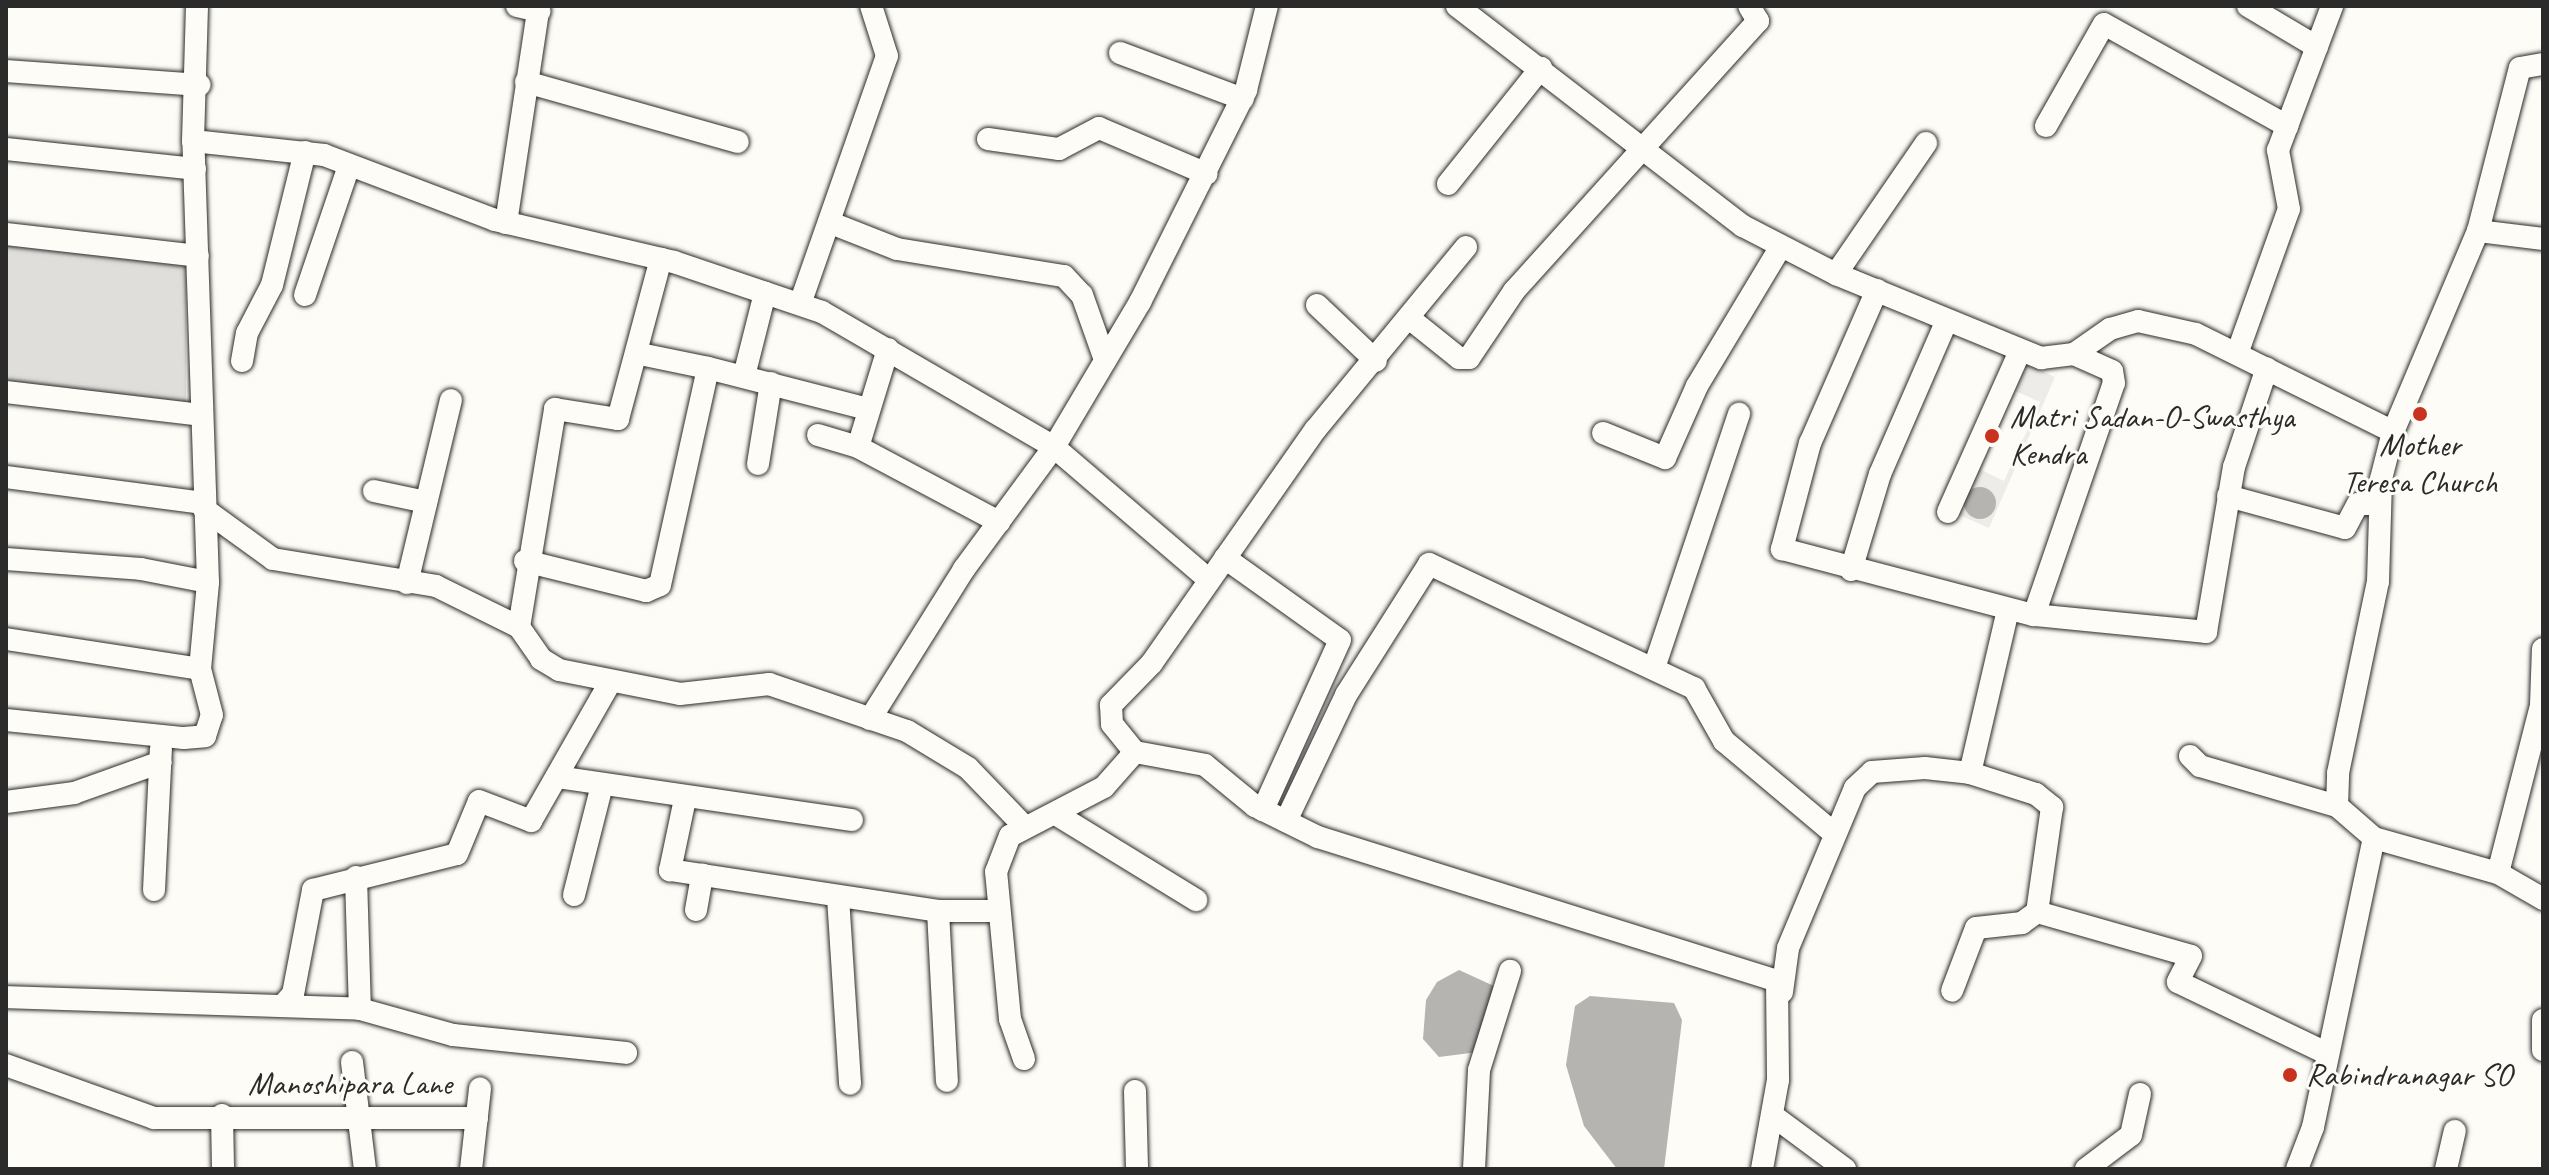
<!DOCTYPE html>
<style>
body{margin:0}
#map{position:relative;width:2549px;height:1175px;overflow:hidden;background:#fdfcf7;font-family:Caveat,sans-serif}
div>[style]{position:absolute}
.built>*{inset:0;background:#edece8}
.green>*{inset:0;background:#dfdeda}
.water>*{inset:0;background:#b5b4b1}
.round{border-radius:50%}
.roads{filter:drop-shadow(0 0 2px #2b2b2b) drop-shadow(0 0 2px #2b2b2b)}
.minor>*{height:22px;margin:-11px;padding:0 11px;transform-origin:11px;border-radius:11px;background:#fdfcf7}
.dots>*{width:22px;height:22px;translate:-50% -50%;box-sizing:border-box;border:4px solid #fdfcf7;border-radius:50%}
span{translate:-50% -50%;white-space:nowrap;text-align:center;line-height:1.15;-webkit-text-stroke:6px #fdfcf7;paint-order:stroke}
.poi-label{font-size:32px;color:#2b2b2b}
.left{translate:0 -50%;text-align:left}
.street-label{font-size:32px;color:#2b2b2b}
.frame{position:absolute;inset:0;border:8px solid #2b2b2b;pointer-events:none}
</style>
<div id="map">
<div class="built">
<i style="clip-path:polygon(evenodd,2022px 362px,2055px 377px,1989px 528px,1955px 513px,2022px 362px,2015px 391px,2040px 402px,2004px 481px,1979px 469px,2015px 391px)"></i>
</div>
<div class="green">
<i style="clip-path:polygon(6px 243px,186px 262px,186px 404px,6px 384px)"></i>
</div>
<div class="water">
<i class="round" style="left:1964px;top:487px;width:32px;height:32px"></i>
<i style="clip-path:polygon(1459px 970px,1494px 986px,1494px 1001px,1478px 1052px,1439px 1057px,1423px 1039px,1426px 1000px,1437px 982px)"></i>
<i style="clip-path:polygon(1590px 996px,1674px 1003px,1682px 1020px,1664px 1169px,1617px 1169px,1584px 1126px,1566px 1065px,1575px 1006px)"></i>
</div>
<div class="roads">
<div class="minor">
<i style="left:517px;top:6px;width:23px;rotate:13deg"></i>
<i style="left:1457px;top:6px;width:361px;rotate:37.6deg"></i>
<i style="left:1743px;top:226px;width:105px;rotate:27.3deg"></i>
<i style="left:1836px;top:274px;width:222px;rotate:22.3deg"></i>
<i style="left:2041px;top:358px;width:33px;rotate:-7deg"></i>
<i style="left:2074px;top:354px;width:44px;rotate:-34.8deg"></i>
<i style="left:2110px;top:329px;width:29px;rotate:-16deg"></i>
<i style="left:2138px;top:321px;width:59px;rotate:12.6deg"></i>
<i style="left:2196px;top:334px;width:220px;rotate:26.4deg"></i>
<i style="left:2248px;top:6px;width:80px;rotate:30.7deg"></i>
<i style="left:1120px;top:53px;width:131px;rotate:20.5deg"></i>
<i style="left:6px;top:71px;width:194px;rotate:4.1deg"></i>
<i style="left:526px;top:82px;width:220px;rotate:15.8deg"></i>
<i style="left:2046px;top:126px;width:117px;rotate:-60.4deg"></i>
<i style="left:2104px;top:24px;width:210px;rotate:29.1deg"></i>
<i style="left:988px;top:139px;width:72px;rotate:8deg"></i>
<i style="left:1059px;top:149px;width:45px;rotate:-27.7deg"></i>
<i style="left:1099px;top:128px;width:117px;rotate:23.1deg"></i>
<i style="left:193px;top:141px;width:132px;rotate:6.1deg"></i>
<i style="left:324px;top:155px;width:183px;rotate:20.8deg"></i>
<i style="left:495px;top:220px;width:184px;rotate:13.2deg"></i>
<i style="left:674px;top:262px;width:156px;rotate:18.7deg"></i>
<i style="left:822px;top:312px;width:268px;rotate:30.2deg"></i>
<i style="left:1054px;top:447px;width:203px;rotate:40.6deg"></i>
<i style="left:6px;top:149px;width:190px;rotate:6deg"></i>
<i style="left:1448px;top:184px;width:149px;rotate:-51.3deg"></i>
<i style="left:506px;top:223px;width:219px;rotate:-81.4deg"></i>
<i style="left:831px;top:223px;width:71px;rotate:21.5deg"></i>
<i style="left:897px;top:249px;width:169px;rotate:9.2deg"></i>
<i style="left:1064px;top:276px;width:26px;rotate:47deg"></i>
<i style="left:1082px;top:295px;width:69px;rotate:70.5deg"></i>
<i style="left:2478px;top:231px;width:168px;rotate:-75.6deg"></i>
<i style="left:2520px;top:68px;width:23px;rotate:-10deg"></i>
<i style="left:6px;top:234px;width:193px;rotate:6.5deg"></i>
<i style="left:1466px;top:247px;width:237px;rotate:129.5deg"></i>
<i style="left:1315px;top:430px;width:284px;rotate:125deg"></i>
<i style="left:1152px;top:663px;width:59px;rotate:134.3deg"></i>
<i style="left:1111px;top:705px;width:19px;rotate:87deg"></i>
<i style="left:1112px;top:724px;width:36px;rotate:51deg"></i>
<i style="left:1135px;top:752px;width:71px;rotate:10.5deg"></i>
<i style="left:1205px;top:765px;width:65px;rotate:39.4deg"></i>
<i style="left:1255px;top:806px;width:70px;rotate:26.2deg"></i>
<i style="left:1318px;top:837px;width:481px;rotate:17.4deg"></i>
<i style="left:1777px;top:981px;width:99px;rotate:89.4deg"></i>
<i style="left:1778px;top:1080px;width:90px;rotate:100.2deg"></i>
<i style="left:1836px;top:274px;width:159px;rotate:-55.5deg"></i>
<i style="left:1877px;top:290px;width:167px;rotate:113.6deg"></i>
<i style="left:1810px;top:443px;width:110px;rotate:104.8deg"></i>
<i style="left:1782px;top:549px;width:260px;rotate:14.7deg"></i>
<i style="left:2034px;top:615px;width:173px;rotate:5.6deg"></i>
<i style="left:2206px;top:632px;width:167px;rotate:-80.4deg"></i>
<i style="left:2234px;top:467px;width:104px;rotate:-71.6deg"></i>
<i style="left:305px;top:295px;width:136px;rotate:-71.2deg"></i>
<i style="left:800px;top:304px;width:263px;rotate:-70.7deg"></i>
<i style="left:887px;top:56px;width:52px;rotate:-107.7deg"></i>
<i style="left:1317px;top:305px;width:81px;rotate:43.5deg"></i>
<i style="left:1409px;top:318px;width:64px;rotate:38.7deg"></i>
<i style="left:1459px;top:358px;width:10px"></i>
<i style="left:1469px;top:358px;width:81px;rotate:-56.1deg"></i>
<i style="left:1514px;top:291px;width:364px;rotate:-47.9deg"></i>
<i style="left:1758px;top:21px;width:17px;rotate:-121deg"></i>
<i style="left:888px;top:349px;width:102px;rotate:107deg"></i>
<i style="left:858px;top:447px;width:160px;rotate:28deg"></i>
<i style="left:640px;top:354px;width:69px;rotate:11.6deg"></i>
<i style="left:2237px;top:354px;width:154px;rotate:-70.3deg"></i>
<i style="left:2289px;top:209px;width:60px;rotate:-100.6deg"></i>
<i style="left:2278px;top:150px;width:154px;rotate:-69.4deg"></i>
<i style="left:242px;top:361px;width:28px;rotate:-80deg"></i>
<i style="left:247px;top:333px;width:54px;rotate:-62.5deg"></i>
<i style="left:272px;top:285px;width:137px;rotate:-76.1deg"></i>
<i style="left:744px;top:376px;width:86px;rotate:-75.8deg"></i>
<i style="left:6px;top:392px;width:196px;rotate:6.7deg"></i>
<i style="left:1603px;top:433px;width:67px;rotate:22deg"></i>
<i style="left:1665px;top:458px;width:79px;rotate:-66deg"></i>
<i style="left:1697px;top:386px;width:163px;rotate:-59deg"></i>
<i style="left:818px;top:435px;width:42px;rotate:16.7deg"></i>
<i style="left:758px;top:464px;width:82px;rotate:-80.9deg"></i>
<i style="left:6px;top:477px;width:199px;rotate:7.5deg"></i>
<i style="left:374px;top:491px;width:53px;rotate:11.9deg"></i>
<i style="left:2228px;top:496px;width:121px;rotate:15.3deg"></i>
<i style="left:2345px;top:528px;width:27px;rotate:-62deg"></i>
<i style="left:2358px;top:504px;width:22px"></i>
<i style="left:204px;top:509px;width:85px;rotate:35.9deg"></i>
<i style="left:273px;top:559px;width:165px;rotate:9.4deg"></i>
<i style="left:436px;top:586px;width:93px;rotate:26.3deg"></i>
<i style="left:519px;top:627px;width:39px;rotate:55deg"></i>
<i style="left:541px;top:659px;width:21px;rotate:31deg"></i>
<i style="left:559px;top:670px;width:123px;rotate:11.2deg"></i>
<i style="left:680px;top:694px;width:90px;rotate:-6.4deg"></i>
<i style="left:769px;top:684px;width:146px;rotate:18.8deg"></i>
<i style="left:907px;top:731px;width:71px;rotate:31.2deg"></i>
<i style="left:968px;top:768px;width:79px;rotate:46deg"></i>
<i style="left:1948px;top:512px;width:174px;rotate:-65.9deg"></i>
<i style="left:1225px;top:558px;width:141px;rotate:35.5deg"></i>
<i style="left:1340px;top:640px;width:187px;rotate:114.4deg"></i>
<i style="left:6px;top:559px;width:135px;rotate:4.2deg"></i>
<i style="left:141px;top:569px;width:68px;rotate:11deg"></i>
<i style="left:525px;top:561px;width:125px;rotate:13.9deg"></i>
<i style="left:646px;top:591px;width:15px;rotate:-23deg"></i>
<i style="left:660px;top:585px;width:222px;rotate:-77.5deg"></i>
<i style="left:708px;top:368px;width:165px;rotate:14.4deg"></i>
<i style="left:1851px;top:570px;width:100px;rotate:-73.2deg"></i>
<i style="left:1880px;top:474px;width:166px;rotate:-66.5deg"></i>
<i style="left:407px;top:583px;width:188px;rotate:-76.5deg"></i>
<i style="left:2034px;top:615px;width:245px;rotate:-71deg"></i>
<i style="left:2114px;top:383px;width:12px;rotate:-99deg"></i>
<i style="left:2112px;top:371px;width:42px;rotate:-155.9deg"></i>
<i style="left:519px;top:627px;width:221px;rotate:-80.6deg"></i>
<i style="left:555px;top:409px;width:64px;rotate:9deg"></i>
<i style="left:618px;top:419px;width:166px;rotate:-75deg"></i>
<i style="left:6px;top:639px;width:196px;rotate:8.8deg"></i>
<i style="left:1655px;top:665px;width:265px;rotate:-71.5deg"></i>
<i style="left:870px;top:719px;width:177px;rotate:-57.9deg"></i>
<i style="left:964px;top:569px;width:152px;rotate:-53.6deg"></i>
<i style="left:1054px;top:447px;width:169px;rotate:-59.3deg"></i>
<i style="left:1140px;top:302px;width:237px;rotate:-63.4deg"></i>
<i style="left:1246px;top:90px;width:87px;rotate:-76deg"></i>
<i style="left:6px;top:720px;width:179px;rotate:5.8deg"></i>
<i style="left:184px;top:738px;width:21px;rotate:-5deg"></i>
<i style="left:205px;top:736px;width:22px;rotate:-72deg"></i>
<i style="left:212px;top:715px;width:48px;rotate:-104.6deg"></i>
<i style="left:200px;top:669px;width:87px;rotate:-84.7deg"></i>
<i style="left:208px;top:582px;width:441px;rotate:-91.9deg"></i>
<i style="left:193px;top:141px;width:135px;rotate:-88.3deg"></i>
<i style="left:2190px;top:756px;width:14px;rotate:45deg"></i>
<i style="left:2200px;top:766px;width:143px;rotate:16.3deg"></i>
<i style="left:1970px;top:773px;width:167px;rotate:-76.9deg"></i>
<i style="left:557px;top:777px;width:298px;rotate:8.3deg"></i>
<i style="left:685px;top:799px;width:73px;rotate:101.9deg"></i>
<i style="left:670px;top:870px;width:271px;rotate:8.7deg"></i>
<i style="left:938px;top:911px;width:58px"></i>
<i style="left:6px;top:802px;width:69px;rotate:-7.5deg"></i>
<i style="left:74px;top:793px;width:92px;rotate:-19.6deg"></i>
<i style="left:1059px;top:816px;width:161px;rotate:31.5deg"></i>
<i style="left:1286px;top:821px;width:140px;rotate:-64.5deg"></i>
<i style="left:1346px;top:695px;width:155px;rotate:-57.6deg"></i>
<i style="left:1429px;top:564px;width:293px;rotate:25.1deg"></i>
<i style="left:1694px;top:688px;width:61px;rotate:60.5deg"></i>
<i style="left:1724px;top:741px;width:145px;rotate:40deg"></i>
<i style="left:2374px;top:838px;width:129px;rotate:15.8deg"></i>
<i style="left:2498px;top:873px;width:52px;rotate:30deg"></i>
<i style="left:2498px;top:873px;width:173px;rotate:-75.6deg"></i>
<i style="left:2541px;top:705px;width:56px;rotate:-88deg"></i>
<i style="left:356px;top:877px;width:132px;rotate:88.3deg"></i>
<i style="left:154px;top:890px;width:141px;rotate:-87.2deg"></i>
<i style="left:574px;top:895px;width:114px;rotate:-75.7deg"></i>
<i style="left:838px;top:897px;width:187px;rotate:86.3deg"></i>
<i style="left:696px;top:910px;width:36px;rotate:-80deg"></i>
<i style="left:938px;top:911px;width:170px;rotate:87deg"></i>
<i style="left:2037px;top:912px;width:160px;rotate:15.9deg"></i>
<i style="left:2191px;top:956px;width:29px;rotate:117deg"></i>
<i style="left:2178px;top:982px;width:166px;rotate:25.6deg"></i>
<i style="left:1782px;top:992px;width:44px;rotate:-82.2deg"></i>
<i style="left:1788px;top:948px;width:173px;rotate:-67.3deg"></i>
<i style="left:1855px;top:788px;width:23px;rotate:-43deg"></i>
<i style="left:1872px;top:772px;width:53px;rotate:-4.3deg"></i>
<i style="left:1925px;top:768px;width:45px;rotate:6.3deg"></i>
<i style="left:1970px;top:773px;width:69px;rotate:17.7deg"></i>
<i style="left:2036px;top:794px;width:21px;rotate:39deg"></i>
<i style="left:2052px;top:807px;width:106px;rotate:98.1deg"></i>
<i style="left:2037px;top:912px;width:19px;rotate:144deg"></i>
<i style="left:2022px;top:923px;width:46px;rotate:173.8deg"></i>
<i style="left:1976px;top:928px;width:67px;rotate:110.9deg"></i>
<i style="left:6px;top:997px;width:354px;rotate:1.9deg"></i>
<i style="left:360px;top:1009px;width:97px;rotate:15.6deg"></i>
<i style="left:453px;top:1035px;width:174px;rotate:5.9deg"></i>
<i style="left:284px;top:1004px;width:13px;rotate:-48deg"></i>
<i style="left:293px;top:994px;width:106px;rotate:-79.1deg"></i>
<i style="left:313px;top:890px;width:148px;rotate:-14deg"></i>
<i style="left:457px;top:854px;width:57px;rotate:-67.5deg"></i>
<i style="left:479px;top:801px;width:56px;rotate:21deg"></i>
<i style="left:531px;top:821px;width:158px;rotate:-60.3deg"></i>
<i style="left:2543px;top:1020px;width:30px;rotate:90deg"></i>
<i style="left:1024px;top:1059px;width:42px;rotate:-109.3deg"></i>
<i style="left:1010px;top:1019px;width:148px;rotate:-95.4deg"></i>
<i style="left:996px;top:872px;width:39px;rotate:-69deg"></i>
<i style="left:1010px;top:836px;width:106px;rotate:-27.5deg"></i>
<i style="left:1104px;top:787px;width:47px;rotate:-48.5deg"></i>
<i style="left:352px;top:1062px;width:108px;rotate:83.1deg"></i>
<i style="left:6px;top:1065px;width:157px;rotate:19.7deg"></i>
<i style="left:154px;top:1118px;width:323px"></i>
<i style="left:1135px;top:1091px;width:78px;rotate:88.5deg"></i>
<i style="left:222px;top:1115px;width:54px;rotate:88.9deg"></i>
<i style="left:1772px;top:1115px;width:91px;rotate:36.5deg"></i>
<i style="left:471px;top:1169px;width:81px;rotate:-83.6deg"></i>
<i style="left:1474px;top:1169px;width:99px;rotate:-87.1deg"></i>
<i style="left:1479px;top:1070px;width:104px;rotate:-72.6deg"></i>
<i style="left:2086px;top:1169px;width:56px;rotate:-37.1deg"></i>
<i style="left:2131px;top:1135px;width:42px;rotate:-77.6deg"></i>
<i style="left:2297px;top:1169px;width:45px;rotate:-69.1deg"></i>
<i style="left:2313px;top:1127px;width:295px;rotate:-78.1deg"></i>
<i style="left:2374px;top:838px;width:49px;rotate:-139.1deg"></i>
<i style="left:2337px;top:806px;width:33px;rotate:-88deg"></i>
<i style="left:2338px;top:773px;width:195px;rotate:-78.2deg"></i>
<i style="left:2378px;top:582px;width:103px;rotate:-88.3deg"></i>
<i style="left:2381px;top:479px;width:49px;rotate:-75.7deg"></i>
<i style="left:2393px;top:432px;width:218px;rotate:-67.1deg"></i>
<i style="left:2478px;top:231px;width:65px;rotate:7deg"></i>
<i style="left:2446px;top:1169px;width:39px;rotate:-77deg"></i>
</div>
</div>
<div class="dots">
<i style="left:2420px;top:414px;background:#c8321e"></i>
<i style="left:1992px;top:436px;background:#c8321e"></i>
<i style="left:2290px;top:1075px;background:#c8321e"></i>
</div>
<div class="poi-label">
<span class="left" style="left:2010px;top:436px">Matri Sadan-O-Swasthya<br>Kendra</span>
<span style="left:2420px;top:464px">Mother<br>Teresa Church</span>
<span class="left" style="left:2306px;top:1075px">Rabindranagar SO</span>
</div>
<div class="street-label">
<span style="left:350px;top:1084px">Manoshipara Lane</span>
</div>
<div class="frame"></div>
</div>
